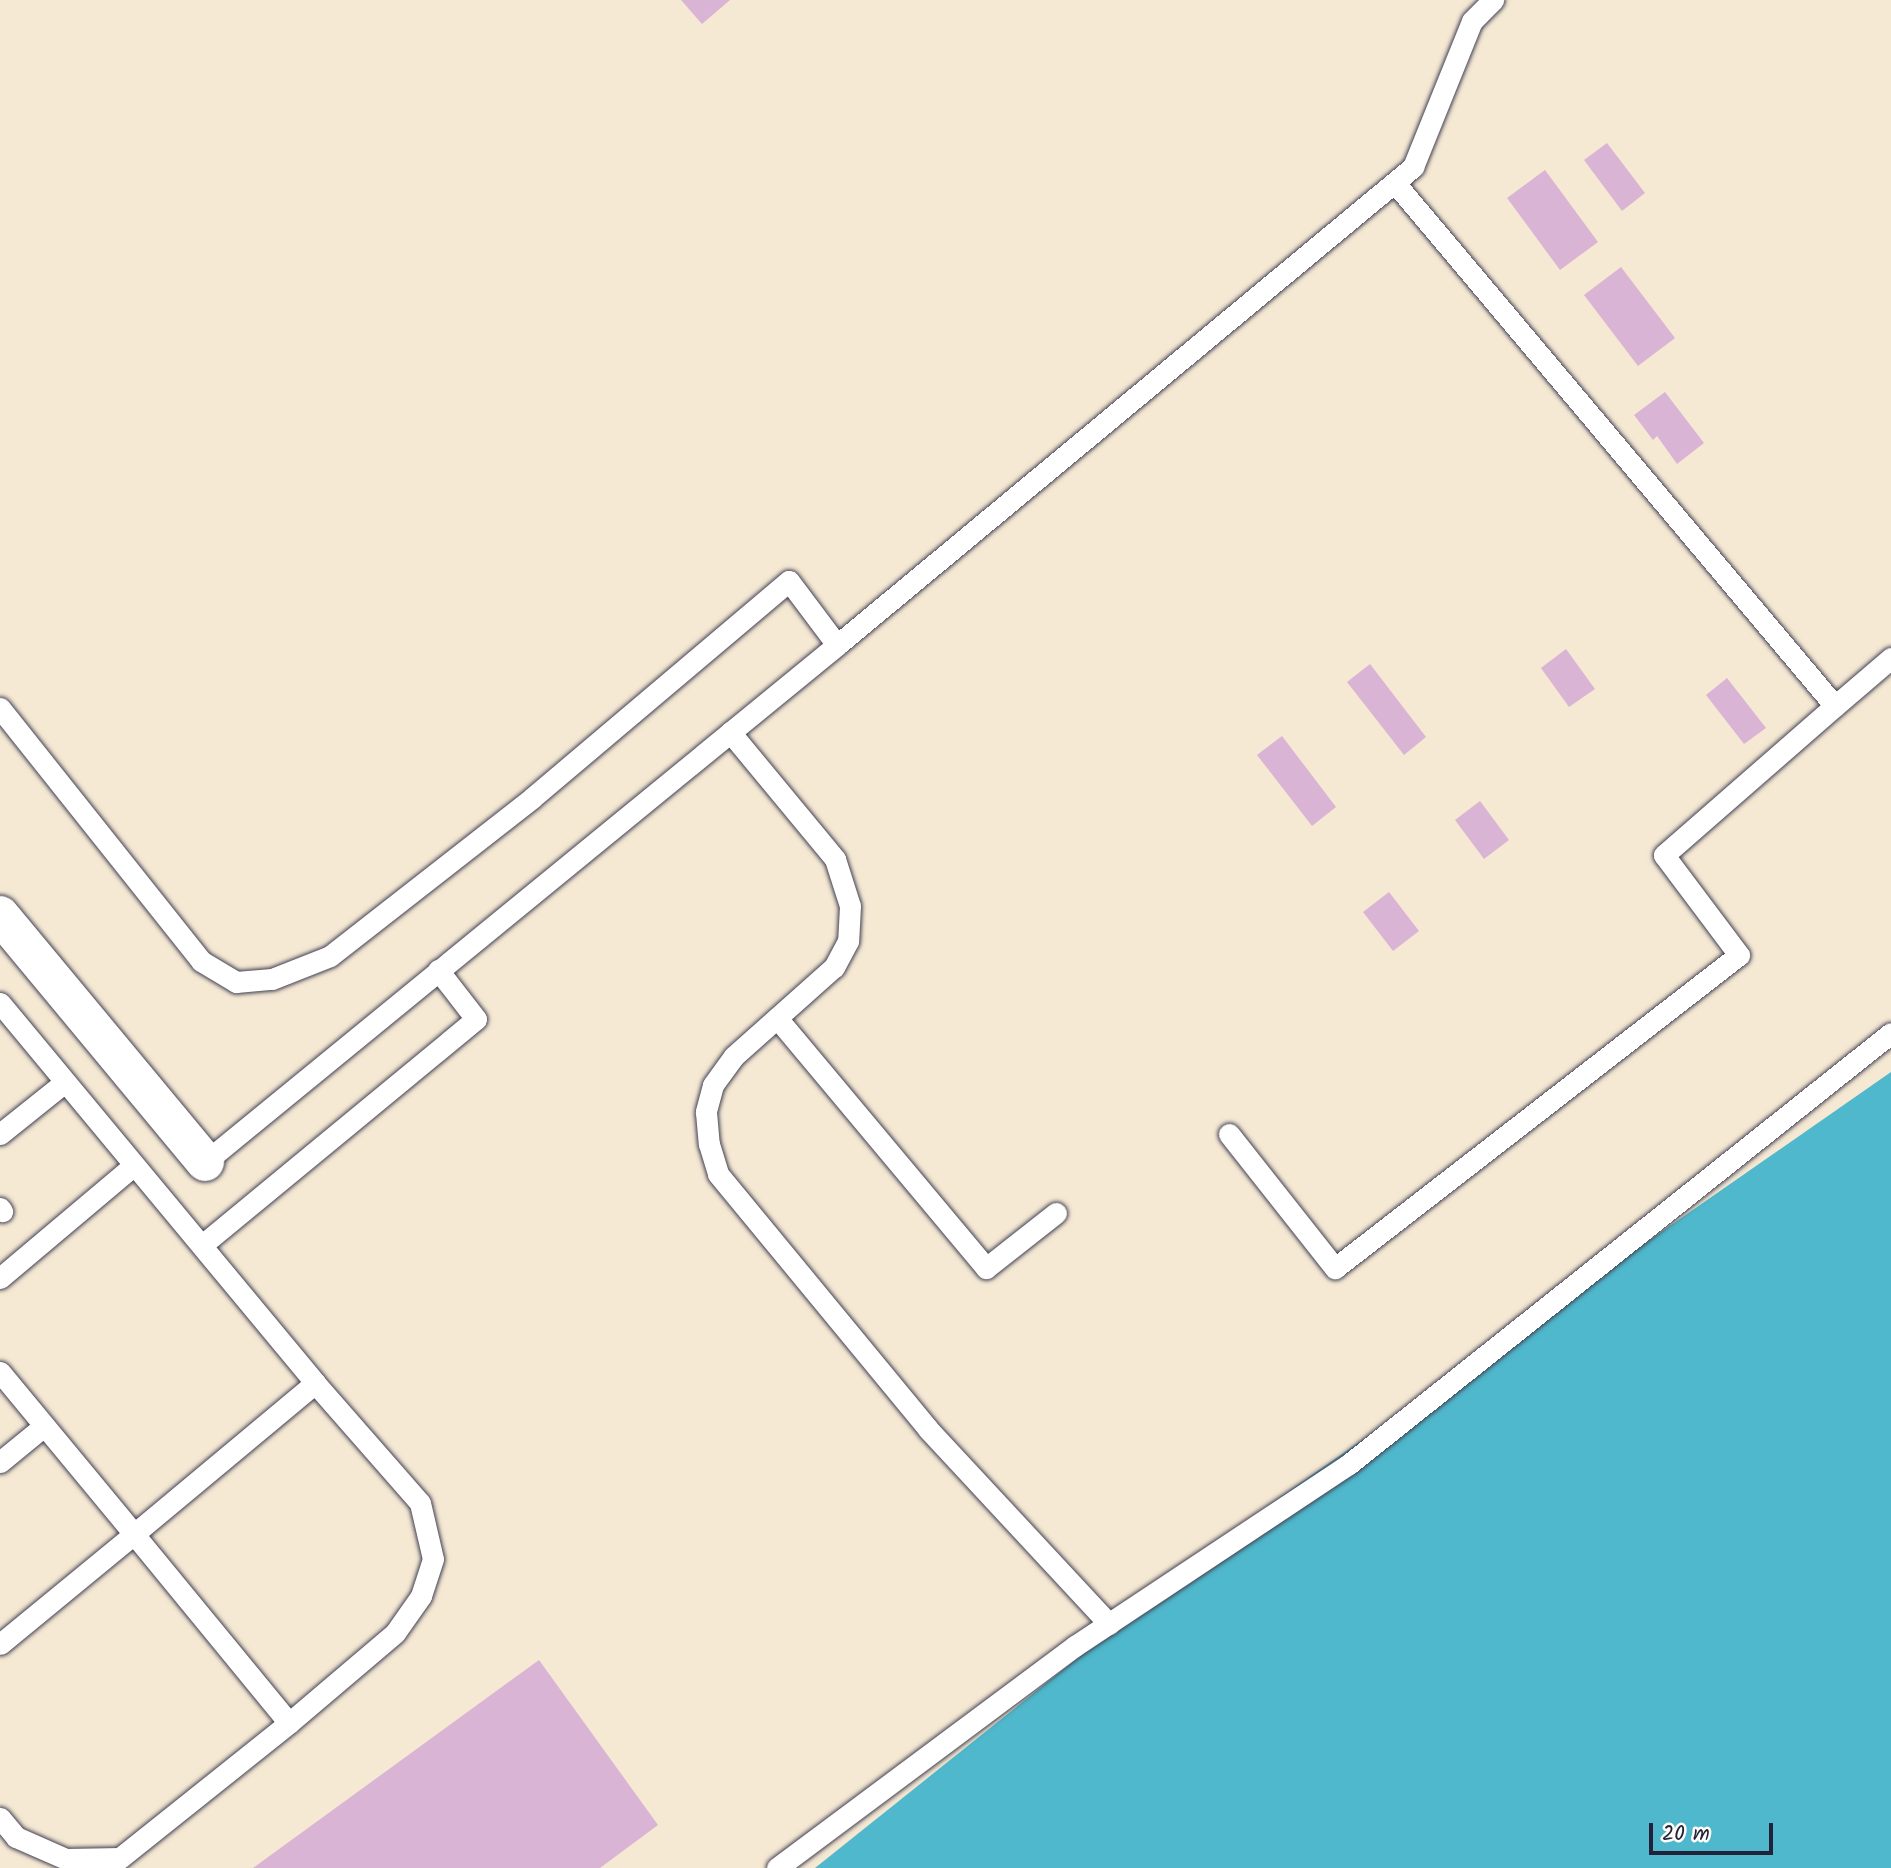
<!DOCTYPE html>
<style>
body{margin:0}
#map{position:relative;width:1891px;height:1868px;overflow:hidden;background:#f5e9d4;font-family:Kalam,sans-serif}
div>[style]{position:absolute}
.water>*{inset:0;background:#4fb8cc}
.building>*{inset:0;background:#d9b4d5}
.roads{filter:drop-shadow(0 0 2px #424052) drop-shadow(0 0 2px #424052)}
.lane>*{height:21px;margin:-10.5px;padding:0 10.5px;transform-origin:10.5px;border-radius:10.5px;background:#fff}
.street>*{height:38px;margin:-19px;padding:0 19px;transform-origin:19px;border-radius:19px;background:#fff}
span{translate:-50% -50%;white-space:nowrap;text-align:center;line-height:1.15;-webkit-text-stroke:7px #fdfcf7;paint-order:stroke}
.scale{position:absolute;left:1649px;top:1823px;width:124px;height:32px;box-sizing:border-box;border:4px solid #22223b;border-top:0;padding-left:9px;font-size:21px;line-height:24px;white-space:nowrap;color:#22223b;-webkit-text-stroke:5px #fdfcf7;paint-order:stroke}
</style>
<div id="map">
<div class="water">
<i style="clip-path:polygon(1891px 1072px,1891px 1868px,815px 1868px,1269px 1505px)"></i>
</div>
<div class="building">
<i style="clip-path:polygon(681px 0,730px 0,702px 24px)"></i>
<i style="clip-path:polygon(1607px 143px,1645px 193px,1622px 211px,1584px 160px)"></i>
<i style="clip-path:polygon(1545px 170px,1598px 242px,1560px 270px,1507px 198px)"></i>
<i style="clip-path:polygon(1621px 267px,1675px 338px,1638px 366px,1584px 295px)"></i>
<i style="clip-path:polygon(1665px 392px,1704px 443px,1677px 464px,1657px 436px,1653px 440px,1634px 415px)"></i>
<i style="clip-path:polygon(1566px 649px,1595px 689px,1569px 707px,1541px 668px)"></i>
<i style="clip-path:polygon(1370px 664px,1426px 737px,1404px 755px,1347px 682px)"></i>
<i style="clip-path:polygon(1727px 678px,1766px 728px,1744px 744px,1706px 695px)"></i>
<i style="clip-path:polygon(1282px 736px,1336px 807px,1312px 826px,1257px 755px)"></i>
<i style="clip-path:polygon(1480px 801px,1509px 840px,1484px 859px,1455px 820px)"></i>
<i style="clip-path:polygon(1389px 892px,1419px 931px,1393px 951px,1363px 912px)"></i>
<i style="clip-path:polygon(539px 1660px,658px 1825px,600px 1868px,253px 1868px)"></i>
</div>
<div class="roads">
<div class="lane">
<i style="left:1395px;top:183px;width:683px;rotate:49.93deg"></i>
<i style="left:1835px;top:706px;width:74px;rotate:-40.6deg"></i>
<i style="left:0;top:708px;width:323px;rotate:51.5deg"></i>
<i style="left:201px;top:961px;width:41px;rotate:31deg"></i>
<i style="left:236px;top:982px;width:36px;rotate:-5deg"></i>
<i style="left:272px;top:979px;width:62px;rotate:-21.6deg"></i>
<i style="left:330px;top:956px;width:256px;rotate:-38deg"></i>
<i style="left:532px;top:798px;width:336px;rotate:-40.2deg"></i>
<i style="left:789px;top:581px;width:80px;rotate:53.1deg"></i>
<i style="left:730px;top:732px;width:165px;rotate:50.4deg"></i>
<i style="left:835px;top:859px;width:49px;rotate:72.3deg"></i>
<i style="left:850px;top:906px;width:35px;rotate:93deg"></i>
<i style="left:848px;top:941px;width:30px;rotate:118deg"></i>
<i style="left:834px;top:967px;width:134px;rotate:138.3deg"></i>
<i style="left:734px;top:1056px;width:36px;rotate:126deg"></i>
<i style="left:713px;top:1085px;width:28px;rotate:105deg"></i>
<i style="left:706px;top:1112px;width:32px;rotate:85deg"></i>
<i style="left:709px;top:1144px;width:31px;rotate:73deg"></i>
<i style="left:718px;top:1174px;width:330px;rotate:50.5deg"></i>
<i style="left:928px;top:1429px;width:266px;rotate:47.1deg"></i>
<i style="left:0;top:1003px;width:494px;rotate:50.3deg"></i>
<i style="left:315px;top:1383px;width:159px;rotate:48.8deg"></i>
<i style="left:420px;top:1503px;width:57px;rotate:76.9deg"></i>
<i style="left:433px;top:1559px;width:39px;rotate:108deg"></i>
<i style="left:421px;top:1596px;width:45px;rotate:125.1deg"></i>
<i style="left:395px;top:1633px;width:139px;rotate:139.7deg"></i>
<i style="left:289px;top:1723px;width:216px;rotate:141.4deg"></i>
<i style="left:120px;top:1858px;width:54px;rotate:178.9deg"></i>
<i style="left:66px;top:1859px;width:55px;rotate:-156.3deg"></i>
<i style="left:16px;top:1837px;width:25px;rotate:-130deg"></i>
<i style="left:777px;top:1018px;width:326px;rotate:50.1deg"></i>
<i style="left:986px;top:1268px;width:89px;rotate:-38.2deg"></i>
<i style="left:0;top:1134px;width:83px;rotate:-38.7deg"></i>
<i style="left:1229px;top:1134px;width:171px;rotate:51.7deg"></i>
<i style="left:1335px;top:1268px;width:511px;rotate:-37.77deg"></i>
<i style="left:1739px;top:955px;width:125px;rotate:-126.9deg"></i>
<i style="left:1664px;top:855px;width:227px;rotate:-41.1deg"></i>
<i style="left:205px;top:1162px;width:817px;rotate:-39.28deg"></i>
<i style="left:837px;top:645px;width:749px;rotate:-39.69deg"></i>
<i style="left:1413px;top:167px;width:157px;rotate:-68deg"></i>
<i style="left:1472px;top:21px;width:30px;rotate:-45deg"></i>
<i style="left:0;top:1208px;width:4px;rotate:56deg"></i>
<i style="left:202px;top:1245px;width:355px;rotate:-39.5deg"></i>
<i style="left:476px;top:1019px;width:62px;rotate:-127.8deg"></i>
<i style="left:0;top:1278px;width:175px;rotate:-40.1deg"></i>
<i style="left:0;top:1372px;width:210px;rotate:50.4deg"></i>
<i style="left:134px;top:1534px;width:173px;rotate:140.6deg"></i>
<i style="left:0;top:1462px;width:57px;rotate:-39.3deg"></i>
<i style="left:289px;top:1723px;width:244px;rotate:-129.4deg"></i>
<i style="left:134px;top:1534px;width:236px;rotate:-39.8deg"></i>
<i style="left:777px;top:1868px;width:372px;rotate:-36.7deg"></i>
<i style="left:1075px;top:1646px;width:329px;rotate:-33.6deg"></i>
<i style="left:1349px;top:1464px;width:692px;rotate:-38.49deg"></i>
</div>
<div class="street">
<i style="left:0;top:915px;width:321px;rotate:50.3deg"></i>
</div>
</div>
<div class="scale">20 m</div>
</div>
